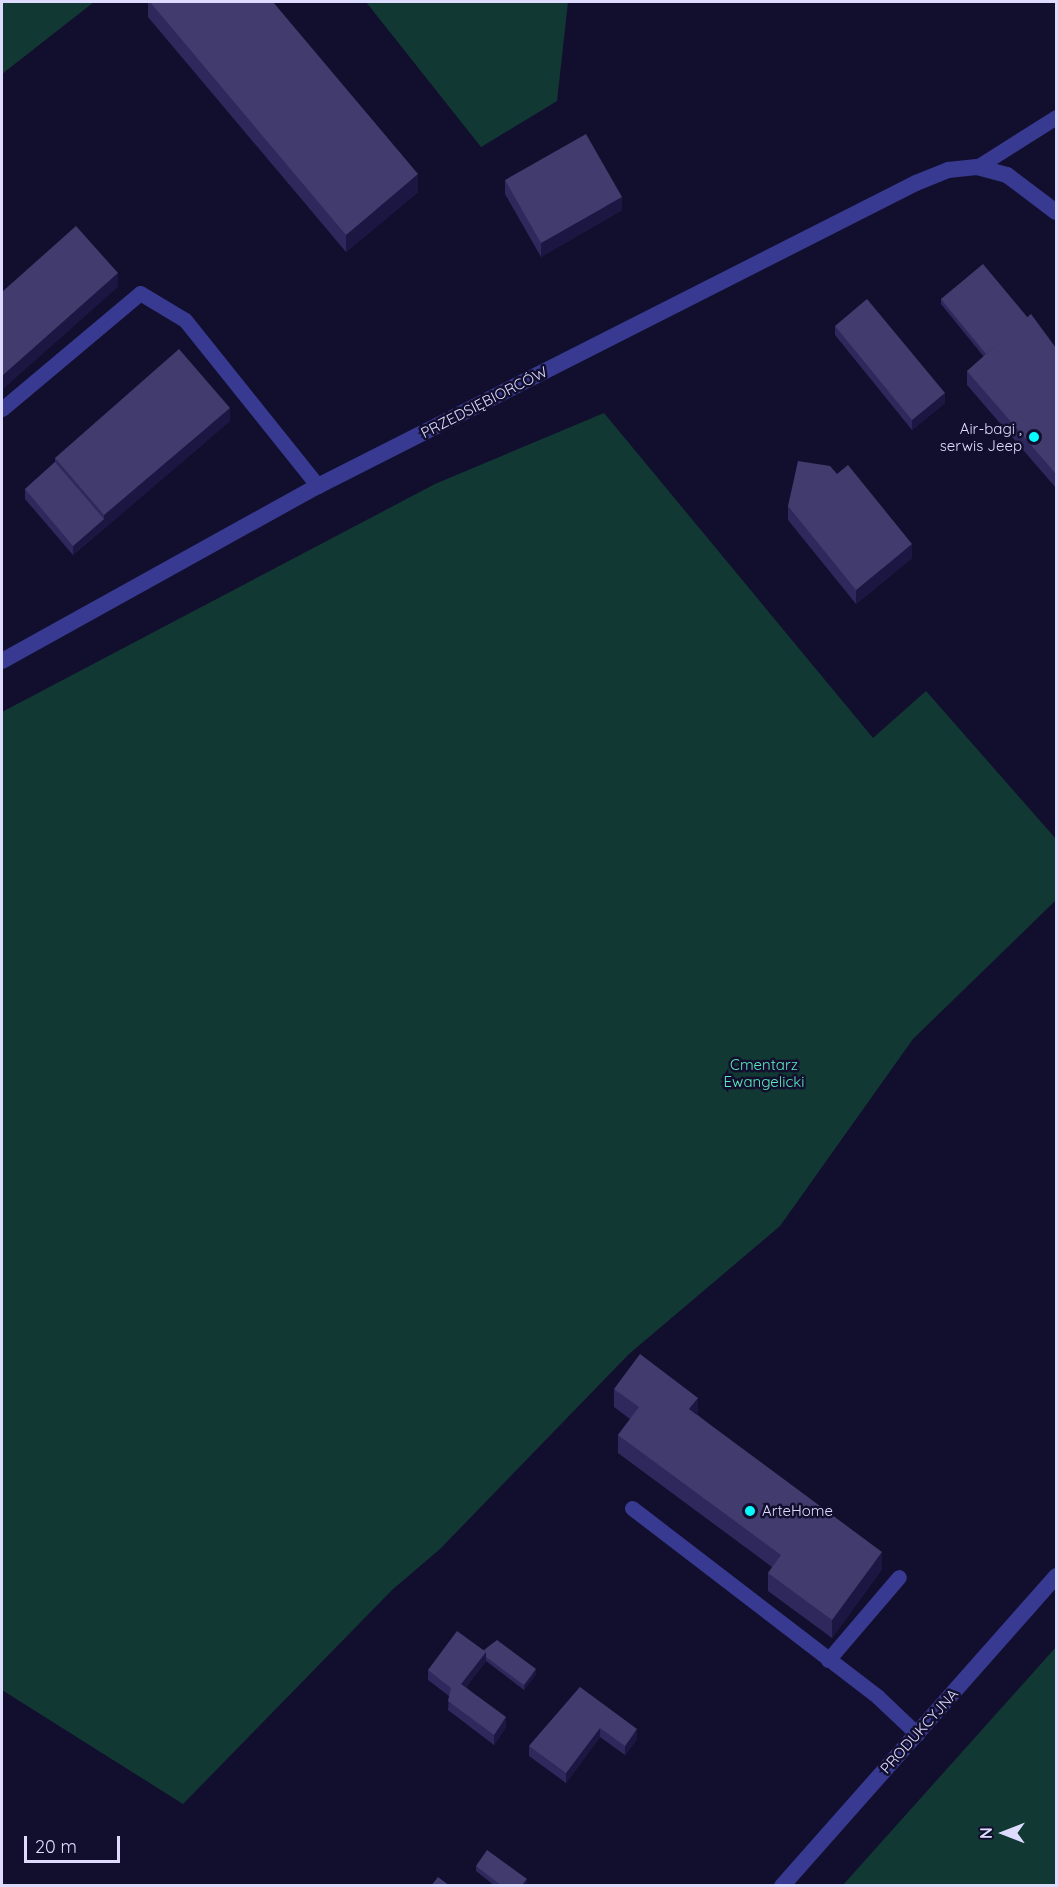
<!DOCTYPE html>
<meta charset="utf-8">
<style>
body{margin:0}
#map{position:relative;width:1058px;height:1887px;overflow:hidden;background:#120f2e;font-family:Quicksand,sans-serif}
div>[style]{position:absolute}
.green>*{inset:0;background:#123834}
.service>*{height:15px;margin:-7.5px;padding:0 7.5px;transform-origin:7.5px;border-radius:7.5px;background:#373a90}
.minor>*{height:16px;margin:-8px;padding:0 8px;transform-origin:8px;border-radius:8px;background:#373a90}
.tertiary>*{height:16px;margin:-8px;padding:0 8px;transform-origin:8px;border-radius:8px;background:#373a90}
.wall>*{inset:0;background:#2e285c}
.shaded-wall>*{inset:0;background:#1b1642}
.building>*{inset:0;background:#413b6e}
.dots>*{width:16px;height:16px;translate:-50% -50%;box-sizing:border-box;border:3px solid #120f2e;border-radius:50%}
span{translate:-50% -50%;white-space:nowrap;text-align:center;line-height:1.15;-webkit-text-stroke:5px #120f2e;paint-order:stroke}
.street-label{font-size:15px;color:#dddcff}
.poi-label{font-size:15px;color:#dddcff}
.right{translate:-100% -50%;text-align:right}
.left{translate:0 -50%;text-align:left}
.park-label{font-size:15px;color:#5deabc}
.frame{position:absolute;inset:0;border:3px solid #dddcff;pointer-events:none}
.north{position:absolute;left:974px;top:1803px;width:60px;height:60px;-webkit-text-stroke:4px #120f2e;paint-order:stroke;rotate:270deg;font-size:16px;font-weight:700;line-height:24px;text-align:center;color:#dddcff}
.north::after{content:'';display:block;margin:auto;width:21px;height:27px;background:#dddcff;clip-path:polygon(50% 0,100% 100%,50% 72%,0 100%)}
.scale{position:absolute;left:24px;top:1836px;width:96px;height:27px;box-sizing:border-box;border:3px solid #dddcff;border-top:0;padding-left:8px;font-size:18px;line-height:21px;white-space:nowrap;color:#dddcff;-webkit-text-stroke:4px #120f2e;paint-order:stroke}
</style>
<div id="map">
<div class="green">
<i style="clip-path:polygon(2px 2px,94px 2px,2px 74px)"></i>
<i style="clip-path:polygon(366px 2px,568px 2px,557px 101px,481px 147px)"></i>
<i style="clip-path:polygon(604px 413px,873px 738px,926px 691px,1056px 839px,1056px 900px,913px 1039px,780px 1226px,629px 1354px,440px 1549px,392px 1590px,183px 1804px,2px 1690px,2px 712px,435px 484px)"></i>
<i style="clip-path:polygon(1056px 1647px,1056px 1885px,843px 1885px)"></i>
</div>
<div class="service">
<i style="left:977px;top:167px;width:93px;rotate:-32.3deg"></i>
<i style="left:2px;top:409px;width:180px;rotate:-40deg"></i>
<i style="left:140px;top:293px;width:52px;rotate:31deg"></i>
<i style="left:185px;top:320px;width:213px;rotate:51.3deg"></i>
<i style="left:632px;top:1508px;width:310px;rotate:37.5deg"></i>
<i style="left:878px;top:1697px;width:54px;rotate:43.5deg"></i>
<i style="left:828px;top:1660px;width:109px;rotate:-49.5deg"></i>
</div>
<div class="minor">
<i style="left:2px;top:661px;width:361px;rotate:-29deg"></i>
<i style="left:318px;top:486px;width:670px;rotate:-26.87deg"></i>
<i style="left:916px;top:183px;width:35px;rotate:-22deg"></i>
<i style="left:948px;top:170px;width:29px;rotate:-6deg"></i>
<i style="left:977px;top:167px;width:31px;rotate:15deg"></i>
<i style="left:1007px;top:175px;width:61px;rotate:37.1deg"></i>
</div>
<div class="tertiary">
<i style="left:782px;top:1886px;width:414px;rotate:-48.5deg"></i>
</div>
<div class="wall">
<i style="clip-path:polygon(148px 2px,273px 2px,418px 192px,346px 252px,148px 17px)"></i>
<i style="clip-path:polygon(505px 180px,622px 210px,541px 257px,505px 194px)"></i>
<i style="clip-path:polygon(941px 299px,1028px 318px,1056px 348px,1056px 488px,967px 385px,967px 371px,984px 357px,941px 304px)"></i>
<i style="clip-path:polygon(835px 326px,945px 403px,912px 430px,835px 335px)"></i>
<i style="clip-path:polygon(230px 421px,73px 555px,25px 499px,25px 489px,55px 462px,55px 458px)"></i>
<i style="clip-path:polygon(837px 474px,912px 558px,856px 604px,788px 520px,788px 506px)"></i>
<i style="clip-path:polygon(614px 1389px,698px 1415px,882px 1569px,832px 1638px,768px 1591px,768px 1573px,772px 1567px,618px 1453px,618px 1435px,630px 1419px,614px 1407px)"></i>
<i style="clip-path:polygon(484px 1650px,536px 1674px,524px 1690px,486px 1661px,466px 1687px,506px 1727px,494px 1745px,448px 1710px,449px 1696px,428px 1680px,428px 1670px)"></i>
<i style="clip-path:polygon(580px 1687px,637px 1739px,625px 1755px,600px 1737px,566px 1783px,529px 1756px,529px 1746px)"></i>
<i style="clip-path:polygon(476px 1866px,527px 1884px,525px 1886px,495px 1886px,476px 1871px)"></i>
</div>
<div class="shaded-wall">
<i style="clip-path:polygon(418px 174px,418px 192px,346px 252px,346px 235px)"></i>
<i style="clip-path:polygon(622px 197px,622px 210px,541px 257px,541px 243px)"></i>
<i style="clip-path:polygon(118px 273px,118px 287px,2px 390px,2px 376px)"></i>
<i style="clip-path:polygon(945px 393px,945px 403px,912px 430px,912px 420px)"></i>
<i style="clip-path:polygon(230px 408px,230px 421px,104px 529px,104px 515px)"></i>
<i style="clip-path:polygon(104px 519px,104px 529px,73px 555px,73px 546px)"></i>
<i style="clip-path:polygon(912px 544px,912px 558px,856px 604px,856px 590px)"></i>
<i style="clip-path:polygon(698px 1398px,698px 1415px,689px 1409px)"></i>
<i style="clip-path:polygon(882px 1552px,882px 1569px,832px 1638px,832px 1620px)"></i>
<i style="clip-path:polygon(486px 1652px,486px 1661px,461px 1693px,461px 1684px)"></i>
<i style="clip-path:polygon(536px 1669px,536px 1674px,524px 1690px,524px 1685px)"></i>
<i style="clip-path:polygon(506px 1717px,506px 1727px,494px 1745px,494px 1735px)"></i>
<i style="clip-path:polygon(600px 1728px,600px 1737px,566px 1783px,566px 1773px)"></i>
<i style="clip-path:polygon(637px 1729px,637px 1739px,625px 1755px,625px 1746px)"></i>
<i style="clip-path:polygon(527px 1879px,527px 1884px,525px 1886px,521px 1886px)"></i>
</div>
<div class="building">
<i style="clip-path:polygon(150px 2px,273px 2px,418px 174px,346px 235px)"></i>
<i style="clip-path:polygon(586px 134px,622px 197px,541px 243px,505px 180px)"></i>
<i style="clip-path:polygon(76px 226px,118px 273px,2px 376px,2px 292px)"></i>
<i style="clip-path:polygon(983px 264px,1028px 318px,986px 354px,941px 299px)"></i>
<i style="clip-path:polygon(867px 299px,945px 393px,912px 420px,835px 326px)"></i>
<i style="clip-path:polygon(1031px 314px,1056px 348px,1056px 474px,967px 371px)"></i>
<i style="clip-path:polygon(179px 349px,230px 408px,104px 515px,55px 458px)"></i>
<i style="clip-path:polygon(798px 461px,830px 466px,837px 474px,848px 465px,912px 544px,856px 590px,788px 506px)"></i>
<i style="clip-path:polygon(55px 462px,104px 519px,73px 546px,25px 489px)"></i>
<i style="clip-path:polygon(640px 1354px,698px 1398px,689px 1409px,882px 1552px,832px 1620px,768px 1573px,781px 1555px,618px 1435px,639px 1407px,614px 1389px)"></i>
<i style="clip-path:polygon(457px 1631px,486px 1652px,461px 1684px,506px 1717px,494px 1735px,448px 1701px,451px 1688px,428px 1670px)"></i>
<i style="clip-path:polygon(497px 1640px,536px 1669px,524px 1685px,486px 1657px,486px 1652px,484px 1650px)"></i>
<i style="clip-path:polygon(580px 1687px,637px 1729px,625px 1746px,600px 1728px,566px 1773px,529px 1746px)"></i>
<i style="clip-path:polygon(487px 1850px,527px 1879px,521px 1886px,502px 1886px,476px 1866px)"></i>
<i style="clip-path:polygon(438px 1877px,450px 1886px,431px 1886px)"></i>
</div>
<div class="dots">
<i style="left:1034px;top:437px;background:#08faff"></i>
<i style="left:750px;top:1511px;background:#08faff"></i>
</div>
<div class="street-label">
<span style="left:484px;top:402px;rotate:-27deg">PRZEDSIĘBIORCÓW</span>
<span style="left:919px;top:1731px;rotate:-48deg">PRODUKCYJNA</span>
</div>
<div class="poi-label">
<span class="right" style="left:1022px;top:437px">Air-bagi ,<br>serwis Jeep</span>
<span class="left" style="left:762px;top:1511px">ArteHome</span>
</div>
<div class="park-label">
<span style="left:764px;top:1073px">Cmentarz<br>Ewangelicki</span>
</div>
<div class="frame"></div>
<div class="north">N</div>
<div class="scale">20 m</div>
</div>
